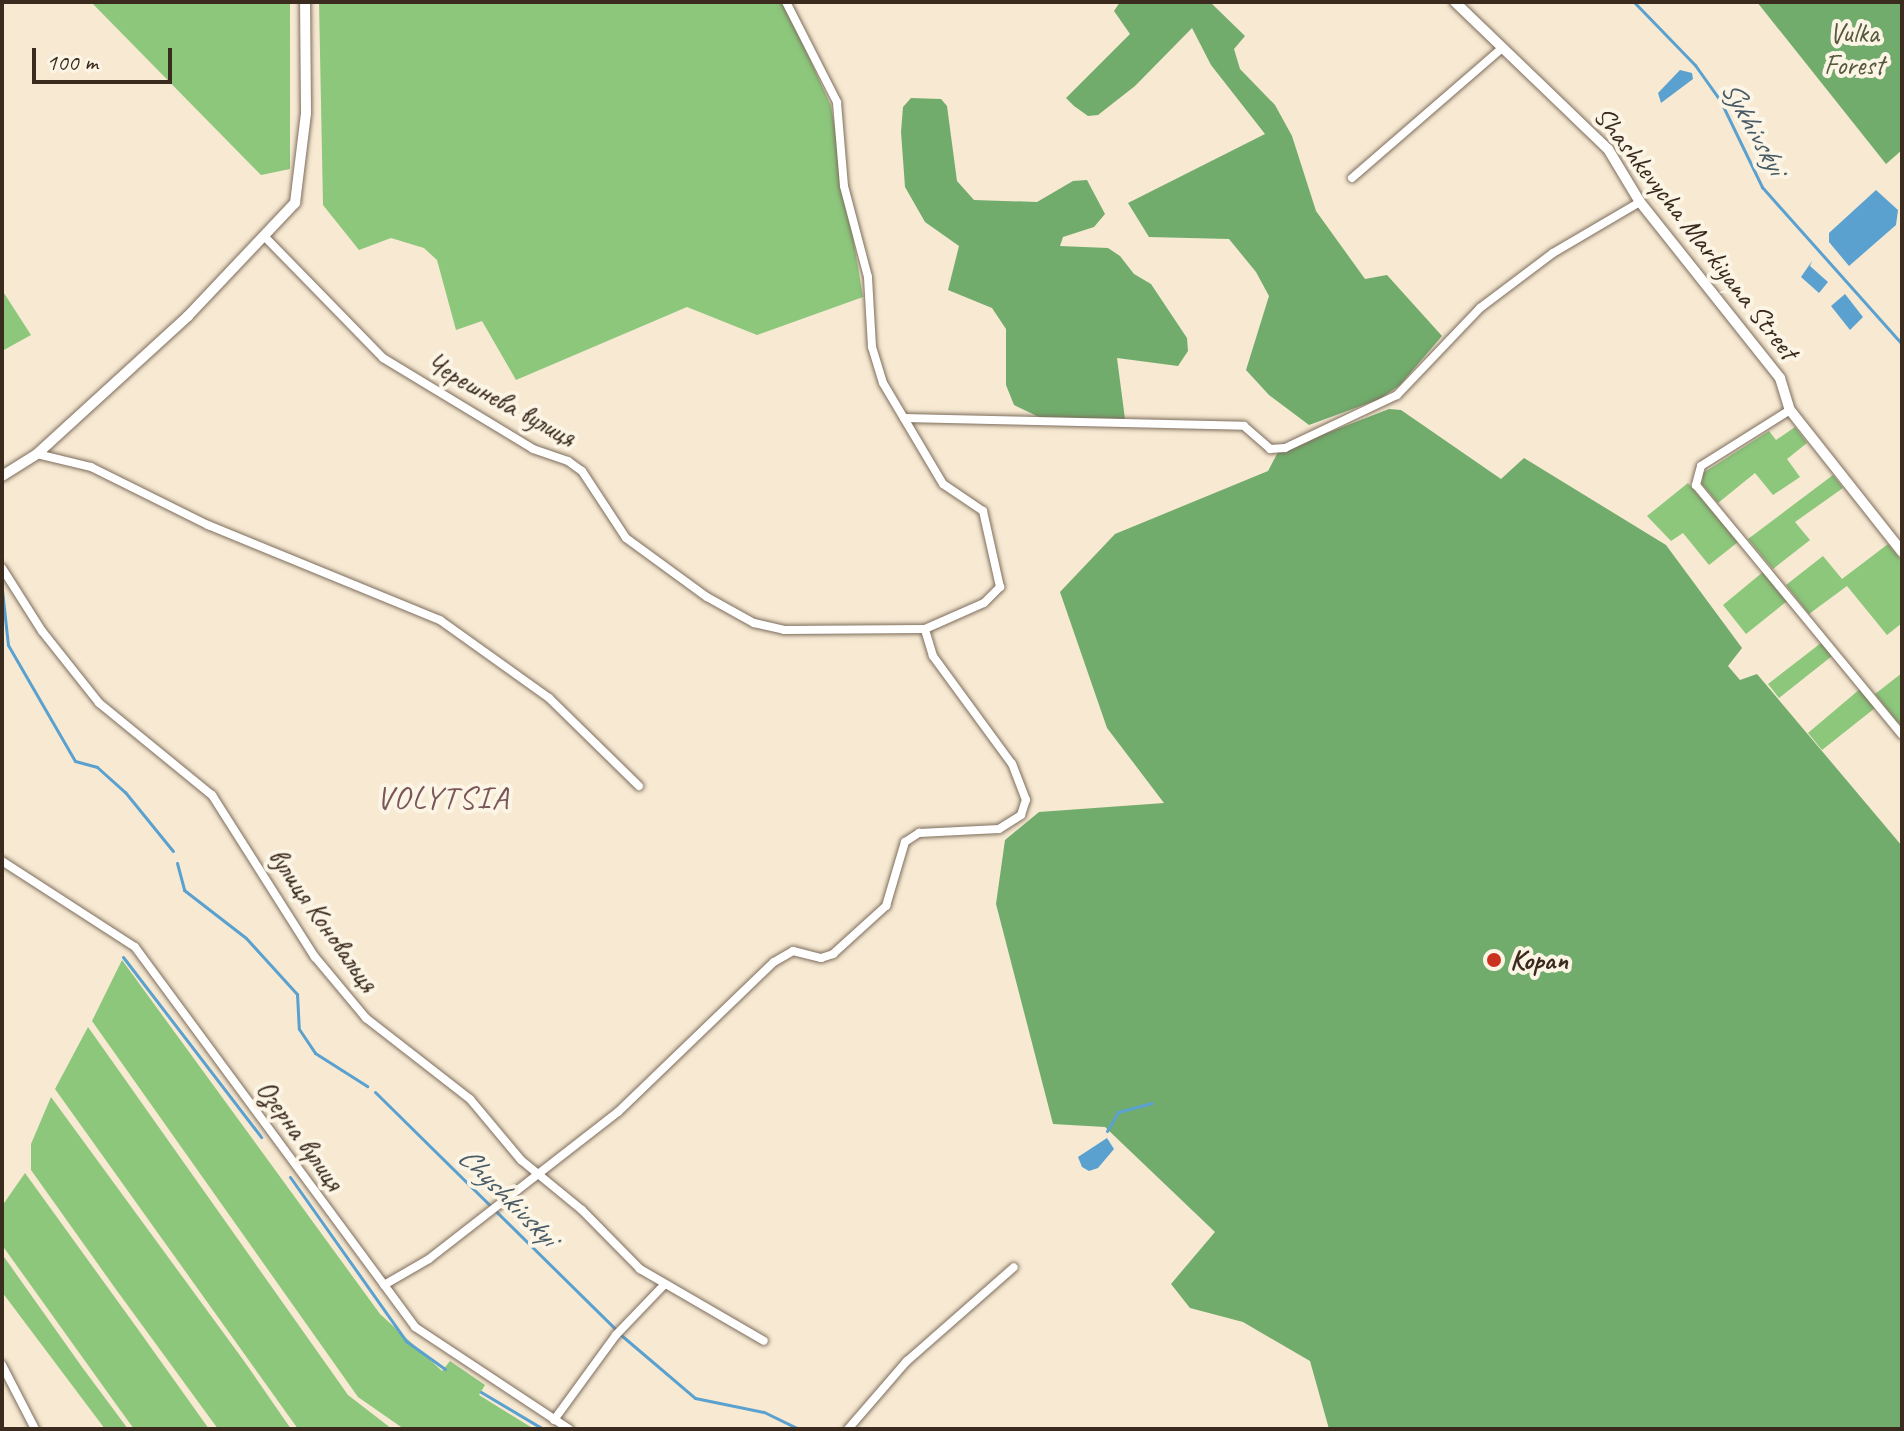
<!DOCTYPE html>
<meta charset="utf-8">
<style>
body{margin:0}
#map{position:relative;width:1904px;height:1431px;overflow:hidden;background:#f7e9d2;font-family:Caveat,sans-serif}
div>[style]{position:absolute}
.green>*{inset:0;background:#8cc77c}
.forest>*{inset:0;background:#71ac6c}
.water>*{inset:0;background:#5aa1d0}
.stream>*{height:3px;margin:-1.5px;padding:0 1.5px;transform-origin:1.5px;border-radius:1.5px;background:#5aa1d0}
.roads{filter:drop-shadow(0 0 2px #7d6d5d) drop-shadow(0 0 2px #7d6d5d)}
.minor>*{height:8px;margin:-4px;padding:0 4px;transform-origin:4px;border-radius:4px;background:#fff}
.tertiary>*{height:10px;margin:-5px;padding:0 5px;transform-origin:5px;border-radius:5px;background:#fff}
.dots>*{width:22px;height:22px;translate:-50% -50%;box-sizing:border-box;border:4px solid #fcf5e5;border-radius:50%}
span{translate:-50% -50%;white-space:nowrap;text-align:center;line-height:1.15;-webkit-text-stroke:8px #fcf5e5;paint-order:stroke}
.park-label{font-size:28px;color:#53593a}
.street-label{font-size:28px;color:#3b2a1e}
.poi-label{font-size:28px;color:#3b2a1e;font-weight:700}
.left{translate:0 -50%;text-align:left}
.water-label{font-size:30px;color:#475a65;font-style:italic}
.quarter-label{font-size:32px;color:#7a5658;letter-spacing:2px}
.frame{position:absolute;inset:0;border:4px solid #3b2a1e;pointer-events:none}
.scale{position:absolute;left:32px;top:48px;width:140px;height:36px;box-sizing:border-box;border:4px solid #3b2a1e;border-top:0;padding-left:10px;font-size:24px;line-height:28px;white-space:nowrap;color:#3b2a1e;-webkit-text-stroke:6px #fcf5e5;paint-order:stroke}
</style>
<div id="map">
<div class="green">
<i style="clip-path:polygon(91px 2px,290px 2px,290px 169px,261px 175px)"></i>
<i style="clip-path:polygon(319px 2px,784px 2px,831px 106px,863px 297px,757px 335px,687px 307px,516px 380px,482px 321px,456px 330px,437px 260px,424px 248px,391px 238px,359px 250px,323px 205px)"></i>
<i style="clip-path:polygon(2px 290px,31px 335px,2px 351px)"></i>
<i style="clip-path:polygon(1795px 427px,1807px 443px,1787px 459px,1800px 477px,1773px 495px,1755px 473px,1718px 503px,1702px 484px,1703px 473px,1769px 431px,1776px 440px)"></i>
<i style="clip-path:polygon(1833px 475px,1843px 488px,1795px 522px,1810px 540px,1773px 569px,1748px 539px)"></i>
<i style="clip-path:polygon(1688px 483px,1738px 542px,1709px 565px,1683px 533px,1671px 541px,1647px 516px)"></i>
<i style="clip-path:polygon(1888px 544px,1902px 561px,1902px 623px,1887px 635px,1847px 586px,1809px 614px,1786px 585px,1823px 556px,1842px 579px)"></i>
<i style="clip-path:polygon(1763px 572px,1787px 601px,1746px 634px,1723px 605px)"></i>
<i style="clip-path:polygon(1821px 643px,1832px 656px,1779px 698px,1768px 684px)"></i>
<i style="clip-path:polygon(1902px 673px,1902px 722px,1899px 724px,1875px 694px)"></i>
<i style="clip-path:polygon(1860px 689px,1875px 708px,1822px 750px,1808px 733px)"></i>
<i style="clip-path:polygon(122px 960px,380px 1314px,442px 1371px,450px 1361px,485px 1385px,479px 1395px,534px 1429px,404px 1429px,358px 1397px,92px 1021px)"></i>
<i style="clip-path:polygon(88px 1027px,348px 1395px,392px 1429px,298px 1429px,55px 1089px)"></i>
<i style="clip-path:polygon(51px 1097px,244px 1361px,291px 1429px,218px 1429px,115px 1288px,31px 1170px,31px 1144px)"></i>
<i style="clip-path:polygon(25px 1173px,137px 1328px,209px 1429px,134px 1429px,113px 1400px,2px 1245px,2px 1206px)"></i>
<i style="clip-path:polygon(2px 1254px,82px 1367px,128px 1429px,105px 1429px,2px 1292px)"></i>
</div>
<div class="forest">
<i style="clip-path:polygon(1120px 2px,1210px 2px,1245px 36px,1234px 49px,1240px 69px,1275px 105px,1292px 136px,1316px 211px,1365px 279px,1387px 275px,1442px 336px,1400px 385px,1380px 399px,1309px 425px,1269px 395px,1246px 370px,1269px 296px,1256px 272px,1229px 239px,1149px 237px,1128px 203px,1265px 134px,1211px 65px,1192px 28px,1135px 86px,1098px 115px,1088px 116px,1074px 106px,1066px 98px,1130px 34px,1114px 11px)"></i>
<i style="clip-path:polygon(1757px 2px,1902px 2px,1902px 150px,1886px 164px)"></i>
<i style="clip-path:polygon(911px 98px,941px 99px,947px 106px,957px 181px,974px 200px,1037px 202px,1073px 181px,1087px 180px,1105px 214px,1094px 227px,1063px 237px,1060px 246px,1108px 248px,1120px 256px,1134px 274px,1151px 284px,1187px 338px,1188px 351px,1178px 366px,1117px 358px,1125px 419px,1041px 418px,1014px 405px,1006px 385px,1006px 329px,992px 308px,948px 290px,959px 246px,925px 222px,905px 187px,901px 132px,903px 107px)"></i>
<i style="clip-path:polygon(1389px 409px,1401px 410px,1501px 479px,1524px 458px,1666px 545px,1742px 648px,1728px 666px,1740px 680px,1757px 674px,1902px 846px,1902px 1429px,1329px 1429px,1310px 1361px,1243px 1322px,1190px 1308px,1171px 1284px,1215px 1232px,1105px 1127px,1053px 1124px,996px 904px,1005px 840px,1039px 812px,1164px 803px,1107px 728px,1060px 592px,1115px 534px,1268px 471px,1278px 452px)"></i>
</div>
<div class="water">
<i style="clip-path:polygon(1680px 70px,1692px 73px,1693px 79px,1661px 103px,1658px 93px)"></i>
<i style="clip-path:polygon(1876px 190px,1898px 210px,1896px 225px,1849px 266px,1829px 242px,1829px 233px)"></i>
<i style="clip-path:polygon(1812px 261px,1810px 266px,1828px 282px,1819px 293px,1801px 277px)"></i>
<i style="clip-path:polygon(1845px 294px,1863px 317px,1850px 330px,1831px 306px)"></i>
<i style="clip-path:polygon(1107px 1138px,1114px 1149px,1098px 1168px,1089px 1171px,1082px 1167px,1078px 1157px)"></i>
</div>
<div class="stream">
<i style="left:1634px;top:2px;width:88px;rotate:45.9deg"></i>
<i style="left:1695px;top:65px;width:43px;rotate:54.5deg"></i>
<i style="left:1720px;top:100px;width:97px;rotate:64.2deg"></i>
<i style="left:1762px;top:187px;width:210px;rotate:48.3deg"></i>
<i style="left:2px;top:590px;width:55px;rotate:83.8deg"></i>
<i style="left:8px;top:645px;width:134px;rotate:60deg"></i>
<i style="left:75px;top:761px;width:23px;rotate:15deg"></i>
<i style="left:97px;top:767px;width:38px;rotate:42deg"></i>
<i style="left:125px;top:792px;width:76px;rotate:50.9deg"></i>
<i style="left:177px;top:863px;width:28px;rotate:75deg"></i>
<i style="left:184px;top:890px;width:78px;rotate:37.7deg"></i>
<i style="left:246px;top:938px;width:76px;rotate:47.7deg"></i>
<i style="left:297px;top:994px;width:35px;rotate:87deg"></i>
<i style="left:299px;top:1029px;width:29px;rotate:56deg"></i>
<i style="left:315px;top:1053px;width:62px;rotate:32.4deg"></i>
<i style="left:123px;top:957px;width:227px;rotate:52.5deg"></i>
<i style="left:375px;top:1092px;width:336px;rotate:44.6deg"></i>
<i style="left:1107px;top:1131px;width:22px;rotate:-60deg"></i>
<i style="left:1118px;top:1112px;width:35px;rotate:-15deg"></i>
<i style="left:290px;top:1177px;width:201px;rotate:54.7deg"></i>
<i style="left:406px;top:1341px;width:48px;rotate:35.7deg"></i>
<i style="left:621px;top:1335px;width:97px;rotate:40.4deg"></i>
<i style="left:695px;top:1398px;width:70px;rotate:11.5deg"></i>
<i style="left:764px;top:1412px;width:39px;rotate:26deg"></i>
<i style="left:481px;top:1392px;width:72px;rotate:30.8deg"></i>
</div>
<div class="roads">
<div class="minor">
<i style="left:1352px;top:178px;width:196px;rotate:-40.9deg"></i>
<i style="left:264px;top:236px;width:170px;rotate:45.7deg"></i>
<i style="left:383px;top:358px;width:175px;rotate:31.2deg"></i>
<i style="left:533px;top:449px;width:37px;rotate:19deg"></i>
<i style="left:568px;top:461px;width:17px;rotate:36deg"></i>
<i style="left:582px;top:471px;width:80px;rotate:56.7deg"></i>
<i style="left:626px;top:538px;width:100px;rotate:36.1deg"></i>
<i style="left:707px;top:597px;width:54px;rotate:29deg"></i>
<i style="left:754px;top:623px;width:31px;rotate:13deg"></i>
<i style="left:784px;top:630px;width:141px;rotate:-0.4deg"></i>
<i style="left:925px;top:629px;width:64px;rotate:-23.8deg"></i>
<i style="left:984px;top:603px;width:23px;rotate:-45deg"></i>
<i style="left:1000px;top:587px;width:78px;rotate:-102.6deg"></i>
<i style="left:983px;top:511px;width:48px;rotate:-146deg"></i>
<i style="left:943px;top:484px;width:117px;rotate:-120.7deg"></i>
<i style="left:883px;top:383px;width:38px;rotate:-107deg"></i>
<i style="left:872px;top:347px;width:70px;rotate:-93.3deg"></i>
<i style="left:868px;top:277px;width:94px;rotate:-104.8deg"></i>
<i style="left:844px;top:186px;width:84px;rotate:-94.8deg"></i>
<i style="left:837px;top:102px;width:112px;rotate:-117deg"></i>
<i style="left:1790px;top:410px;width:105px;rotate:147.8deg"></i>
<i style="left:1701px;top:466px;width:20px;rotate:105deg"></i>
<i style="left:1696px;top:485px;width:324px;rotate:50.5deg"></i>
<i style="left:904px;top:418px;width:340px;rotate:1.3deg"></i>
<i style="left:1244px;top:426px;width:35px;rotate:41deg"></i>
<i style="left:1270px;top:449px;width:15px;rotate:-4deg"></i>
<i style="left:1285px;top:448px;width:124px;rotate:-25.3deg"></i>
<i style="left:1397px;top:395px;width:120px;rotate:-46.3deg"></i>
<i style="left:1480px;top:308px;width:91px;rotate:-37deg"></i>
<i style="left:1553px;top:253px;width:101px;rotate:-30.4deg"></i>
<i style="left:37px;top:454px;width:56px;rotate:13.5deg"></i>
<i style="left:91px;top:467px;width:131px;rotate:26.4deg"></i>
<i style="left:208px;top:525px;width:251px;rotate:22.3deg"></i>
<i style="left:440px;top:620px;width:134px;rotate:35.6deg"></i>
<i style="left:549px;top:698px;width:126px;rotate:44.4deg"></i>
<i style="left:2px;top:568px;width:75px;rotate:57.6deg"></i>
<i style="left:42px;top:631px;width:92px;rotate:51.6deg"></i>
<i style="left:99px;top:703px;width:146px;rotate:39.2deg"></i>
<i style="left:212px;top:795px;width:192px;rotate:57.6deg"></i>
<i style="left:315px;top:957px;width:80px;rotate:50.1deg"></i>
<i style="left:366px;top:1018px;width:132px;rotate:37.9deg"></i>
<i style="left:470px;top:1099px;width:80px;rotate:50.1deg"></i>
<i style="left:521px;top:1160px;width:79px;rotate:39.3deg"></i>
<i style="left:582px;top:1210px;width:83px;rotate:45.5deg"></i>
<i style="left:640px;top:1269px;width:143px;rotate:30.1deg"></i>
<i style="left:2px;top:861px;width:158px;rotate:32.9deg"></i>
<i style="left:135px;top:947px;width:472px;rotate:53.6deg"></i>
<i style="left:415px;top:1327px;width:185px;rotate:33.5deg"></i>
<i style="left:384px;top:1285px;width:52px;rotate:-30deg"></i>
<i style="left:429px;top:1259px;width:239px;rotate:-37.9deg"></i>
<i style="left:618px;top:1112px;width:216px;rotate:-43.9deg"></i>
<i style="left:774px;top:962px;width:22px;rotate:-30deg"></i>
<i style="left:793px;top:951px;width:29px;rotate:14deg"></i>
<i style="left:821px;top:958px;width:13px;rotate:-18deg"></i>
<i style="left:833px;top:954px;width:72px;rotate:-42.2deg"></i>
<i style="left:886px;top:906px;width:67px;rotate:-73.5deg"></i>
<i style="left:905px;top:842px;width:17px;rotate:-33deg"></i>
<i style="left:919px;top:833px;width:80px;rotate:-2.9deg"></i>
<i style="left:999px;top:829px;width:26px;rotate:-32deg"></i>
<i style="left:1021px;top:815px;width:16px;rotate:-72deg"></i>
<i style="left:1026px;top:800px;width:39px;rotate:-111deg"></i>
<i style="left:1012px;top:764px;width:134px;rotate:-126.2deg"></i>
<i style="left:933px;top:656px;width:28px;rotate:-107deg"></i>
<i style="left:2px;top:1365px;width:72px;rotate:62.7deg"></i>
<i style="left:554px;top:1420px;width:105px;rotate:-53.9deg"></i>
<i style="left:616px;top:1335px;width:68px;rotate:-46.2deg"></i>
<i style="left:848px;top:1429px;width:90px;rotate:-49.1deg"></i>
<i style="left:907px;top:1361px;width:142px;rotate:-41.3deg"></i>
</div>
<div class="tertiary">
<i style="left:1455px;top:2px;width:212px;rotate:43.9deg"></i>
<i style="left:1608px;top:149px;width:62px;rotate:58.9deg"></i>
<i style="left:1640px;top:202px;width:225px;rotate:51.5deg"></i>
<i style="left:1780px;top:378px;width:34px;rotate:73deg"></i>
<i style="left:1790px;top:410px;width:181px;rotate:51.7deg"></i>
<i style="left:2px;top:476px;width:41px;rotate:-32.2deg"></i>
<i style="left:37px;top:454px;width:205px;rotate:-42.4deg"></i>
<i style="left:188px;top:316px;width:156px;rotate:-46.6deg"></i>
<i style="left:295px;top:203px;width:91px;rotate:-83deg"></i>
<i style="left:306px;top:113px;width:111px;rotate:-90.5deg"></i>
</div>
</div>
<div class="dots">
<i style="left:1494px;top:960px;background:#c8321e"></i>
</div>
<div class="park-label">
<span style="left:1854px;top:49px">Vulka<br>Forest</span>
</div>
<div class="street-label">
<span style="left:1696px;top:233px;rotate:52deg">Shashkevycha Markiyana Street</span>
<span style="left:501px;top:400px;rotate:29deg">Черешнева вулиця</span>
<span style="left:323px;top:920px;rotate:55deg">вулиця Коновальця</span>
<span style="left:300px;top:1135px;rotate:54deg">Озерна вулиця</span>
</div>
<div class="poi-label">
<span class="left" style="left:1510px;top:960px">Kopan</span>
</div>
<div class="water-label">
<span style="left:1754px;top:127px;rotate:61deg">Sykhivskyi</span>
<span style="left:508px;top:1196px;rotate:45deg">Chyshkivskyi</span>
</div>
<div class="quarter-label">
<span style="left:443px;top:798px">VOLYTSIA</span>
</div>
<div class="frame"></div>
<div class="scale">100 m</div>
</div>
